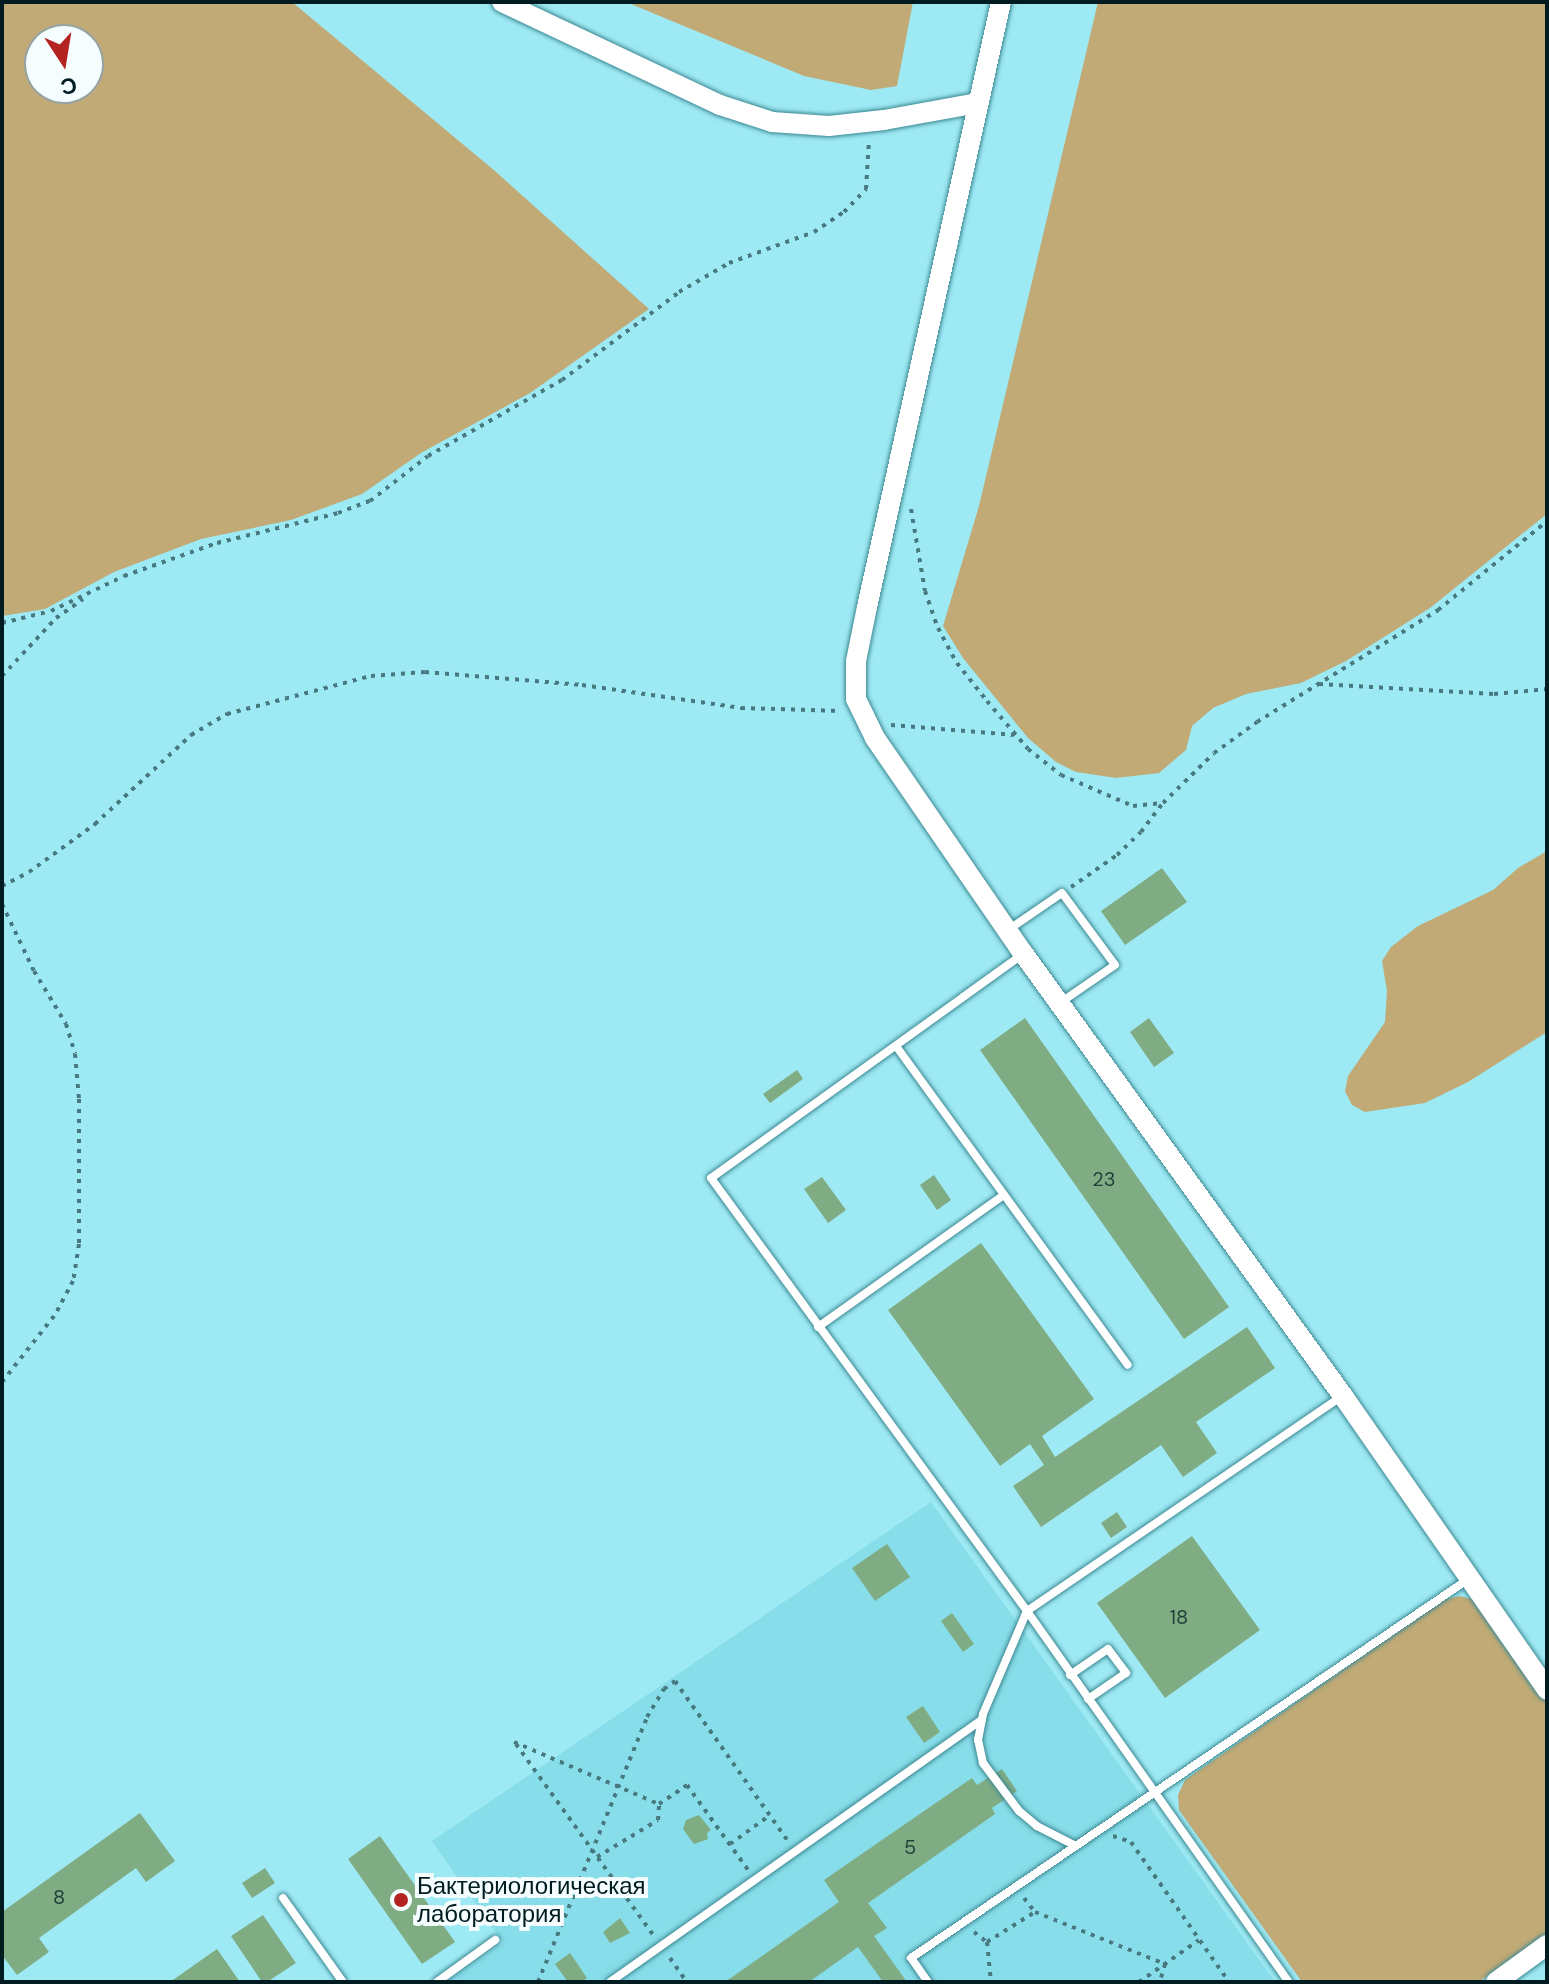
<!DOCTYPE html>
<meta charset="utf-8">
<style>
body{margin:0}
#map{position:relative;width:1549px;height:1984px;overflow:hidden;background:#9eeaf4;font-family:"DM Sans",sans-serif}
div>[style]{position:absolute}
.built>*{inset:0;background:#87dde9}
.green>*{inset:0;background:#c1aa76}
.building>*{inset:0;background:#80ac84}
.path>*{height:4px;margin-top:-2px;transform-origin:0;background:repeating-linear-gradient(90deg,#487980 0 4px,transparent 0 10px)}
.roads{filter:drop-shadow(0 0 2px #3c8892) drop-shadow(0 0 2px #3c8892)}
.service>*{height:8px;margin:-4px;padding:0 4px;transform-origin:4px;border-radius:4px;background:#fff}
.tertiary>*{height:20px;margin:-10px;padding:0 10px;transform-origin:10px;border-radius:10px;background:#fff}
.dots>*{width:22px;height:22px;translate:-50% -50%;box-sizing:border-box;border:4px solid #f6fdfe;border-radius:50%}
span{translate:-50% -50%;white-space:nowrap;text-align:center;line-height:1.15;-webkit-text-stroke:8px #f6fdfe;paint-order:stroke}
.number-label{font-size:20px;color:#204039}
.number-label span{-webkit-text-stroke-width:0}
.poi-label{font-size:24px;color:#001c20}
.left{translate:0 -50%;text-align:left}
.frame{position:absolute;inset:0;border:4px solid #001c20;pointer-events:none}
.north{position:absolute;left:24px;top:24px;width:80px;height:80px;box-sizing:border-box;background:#f6fdfe;border:2px solid #94a3a5;border-radius:50%;rotate:168deg;font-size:22px;font-weight:700;line-height:32px;text-align:center;color:#001c20}
.north::after{content:'';display:block;margin:auto;width:28px;height:36px;background:#b32321;clip-path:polygon(50% 0,100% 100%,50% 72%,0 100%)}
</style>
<div id="map">
<div class="built">
<i style="clip-path:polygon(931px 1502px,1275px 1982px,447px 1982px,503px 1943px,432px 1841px)"></i>
</div>
<div class="green">
<i style="clip-path:polygon(evenodd,2px 2px,292px 2px,495px 171px,649px 309px,530px 393px,421px 453px,362px 494px,291px 520px,201px 539px,114px 572px,45px 609px,2px 616px,2px 2px,40px 40px,88px 40px,88px 88px,40px 88px,40px 40px)"></i>
<i style="clip-path:polygon(626px 2px,913px 2px,897px 86px,871px 90px,804px 76px)"></i>
<i style="clip-path:polygon(1098px 2px,1547px 2px,1547px 514px,1430px 608px,1346px 661px,1301px 683px,1246px 694px,1213px 708px,1192px 726px,1186px 750px,1159px 773px,1116px 778px,1076px 772px,1056px 762px,1028px 738px,963px 658px,943px 626px,979px 506px)"></i>
<i style="clip-path:polygon(1547px 851px,1547px 1032px,1468px 1082px,1425px 1103px,1365px 1112px,1352px 1105px,1345px 1091px,1348px 1076px,1385px 1022px,1387px 991px,1382px 961px,1391px 947px,1418px 926px,1493px 890px,1518px 868px)"></i>
<i style="clip-path:polygon(1459px 1596px,1476px 1600px,1547px 1702px,1547px 1934px,1479px 1982px,1302px 1982px,1179px 1810px,1178px 1795px,1185px 1780px,1443px 1600px)"></i>
</div>
<div class="building">
<i style="clip-path:polygon(1162px 868px,1187px 902px,1125px 945px,1101px 911px)"></i>
<i style="clip-path:polygon(1025px 1018px,1229px 1307px,1184px 1339px,980px 1050px)"></i>
<i style="clip-path:polygon(1149px 1018px,1174px 1053px,1154px 1067px,1130px 1032px)"></i>
<i style="clip-path:polygon(797px 1070px,803px 1079px,770px 1103px,763px 1094px)"></i>
<i style="clip-path:polygon(934px 1175px,951px 1200px,937px 1210px,920px 1185px)"></i>
<i style="clip-path:polygon(822px 1177px,846px 1210px,828px 1223px,804px 1189px)"></i>
<i style="clip-path:polygon(981px 1243px,1094px 1399px,1042px 1436px,1055px 1457px,1247px 1327px,1275px 1368px,1196px 1422px,1217px 1453px,1183px 1477px,1161px 1445px,1041px 1527px,1013px 1486px,1044px 1465px,1030px 1444px,1000px 1466px,888px 1310px)"></i>
<i style="clip-path:polygon(1117px 1512px,1127px 1527px,1111px 1538px,1101px 1523px)"></i>
<i style="clip-path:polygon(1192px 1536px,1260px 1630px,1165px 1698px,1097px 1603px)"></i>
<i style="clip-path:polygon(887px 1544px,910px 1577px,875px 1601px,852px 1568px)"></i>
<i style="clip-path:polygon(952px 1613px,974px 1644px,963px 1652px,941px 1621px)"></i>
<i style="clip-path:polygon(923px 1706px,940px 1732px,924px 1743px,906px 1717px)"></i>
<i style="clip-path:polygon(1002px 1769px,1017px 1791px,992px 1808px,995px 1814px,868px 1903px,887px 1928px,874px 1936px,907px 1982px,883px 1982px,858px 1947px,809px 1982px,725px 1982px,839px 1902px,824px 1880px,972px 1778px,977px 1785px)"></i>
<i style="clip-path:polygon(140px 1813px,175px 1861px,146px 1882px,136px 1868px,39px 1938px,49px 1952px,17px 1975px,2px 1955px,2px 1912px)"></i>
<i style="clip-path:polygon(699px 1815px,711px 1830px,707px 1833px,708px 1839px,694px 1844px,683px 1829px,686px 1820px)"></i>
<i style="clip-path:polygon(380px 1836px,455px 1942px,422px 1964px,348px 1859px)"></i>
<i style="clip-path:polygon(265px 1868px,275px 1883px,252px 1898px,242px 1883px)"></i>
<i style="clip-path:polygon(263px 1915px,296px 1963px,267px 1982px,262px 1982px,231px 1936px)"></i>
<i style="clip-path:polygon(620px 1918px,630px 1933px,610px 1943px,603px 1932px)"></i>
<i style="clip-path:polygon(217px 1949px,240px 1982px,170px 1982px)"></i>
<i style="clip-path:polygon(570px 1953px,587px 1978px,582px 1982px,568px 1982px,555px 1964px)"></i>
</div>
<div class="path">
<i style="left:911px;top:509px;width:83px;rotate:80.3deg"></i>
<i style="left:925px;top:591px;width:39px;rotate:71deg"></i>
<i style="left:938px;top:628px;width:40px;rotate:62deg"></i>
<i style="left:957px;top:663px;width:48px;rotate:51.7deg"></i>
<i style="left:987px;top:701px;width:63px;rotate:49.5deg"></i>
<i style="left:1028px;top:749px;width:42px;rotate:38.2deg"></i>
<i style="left:1061px;top:775px;width:78px;rotate:23.3deg"></i>
<i style="left:1133px;top:806px;width:29px;rotate:-6deg"></i>
<i style="left:2px;top:623px;width:50px;rotate:-13.8deg"></i>
<i style="left:51px;top:611px;width:81px;rotate:-25.6deg"></i>
<i style="left:124px;top:576px;width:99px;rotate:-19.5deg"></i>
<i style="left:217px;top:543px;width:125px;rotate:-13.9deg"></i>
<i style="left:338px;top:513px;width:34px;rotate:-21deg"></i>
<i style="left:370px;top:501px;width:73px;rotate:-37.8deg"></i>
<i style="left:428px;top:456px;width:154px;rotate:-29.6deg"></i>
<i style="left:562px;top:380px;width:146px;rotate:-36.9deg"></i>
<i style="left:679px;top:292px;width:58px;rotate:-30.1deg"></i>
<i style="left:729px;top:263px;width:90px;rotate:-20deg"></i>
<i style="left:814px;top:232px;width:36px;rotate:-34deg"></i>
<i style="left:844px;top:212px;width:32px;rotate:-46deg"></i>
<i style="left:866px;top:189px;width:49px;rotate:-86.5deg"></i>
<i style="left:2px;top:676px;width:79px;rotate:-47deg"></i>
<i style="left:56px;top:618px;width:33px;rotate:-35deg"></i>
<i style="left:1319px;top:684px;width:175px;rotate:3.3deg"></i>
<i style="left:1494px;top:694px;width:53px;rotate:-5.4deg"></i>
<i style="left:891px;top:725px;width:125px;rotate:4.6deg"></i>
<i style="left:2px;top:886px;width:30px;rotate:-27deg"></i>
<i style="left:29px;top:872px;width:82px;rotate:-36deg"></i>
<i style="left:95px;top:824px;width:131px;rotate:-42.8deg"></i>
<i style="left:191px;top:735px;width:42px;rotate:-30.3deg"></i>
<i style="left:227px;top:714px;width:149px;rotate:-14.8deg"></i>
<i style="left:371px;top:676px;width:54px;rotate:-4.2deg"></i>
<i style="left:425px;top:672px;width:158px;rotate:4.7deg"></i>
<i style="left:582px;top:685px;width:161px;rotate:8.2deg"></i>
<i style="left:741px;top:708px;width:99px;rotate:1.7deg"></i>
<i style="left:1071px;top:887px;width:56px;rotate:-34.8deg"></i>
<i style="left:1117px;top:855px;width:33px;rotate:-44deg"></i>
<i style="left:1141px;top:832px;width:36px;rotate:-53deg"></i>
<i style="left:1163px;top:803px;width:71px;rotate:-44.4deg"></i>
<i style="left:1214px;top:753px;width:53px;rotate:-35.8deg"></i>
<i style="left:1257px;top:722px;width:213px;rotate:-31.7deg"></i>
<i style="left:1438px;top:610px;width:141px;rotate:-39.2deg"></i>
<i style="left:2px;top:904px;width:74px;rotate:64.5deg"></i>
<i style="left:34px;top:971px;width:62px;rotate:58.9deg"></i>
<i style="left:66px;top:1024px;width:31px;rotate:73deg"></i>
<i style="left:75px;top:1054px;width:45px;rotate:84.9deg"></i>
<i style="left:79px;top:1099px;width:145px;rotate:90deg"></i>
<i style="left:79px;top:1244px;width:37px;rotate:99deg"></i>
<i style="left:73px;top:1281px;width:40px;rotate:118deg"></i>
<i style="left:54px;top:1316px;width:84px;rotate:128.2deg"></i>
<i style="left:514px;top:1742px;width:158px;rotate:23.2deg"></i>
<i style="left:659px;top:1804px;width:34px;rotate:-34deg"></i>
<i style="left:687px;top:1785px;width:105px;rotate:54.3deg"></i>
<i style="left:516px;top:1744px;width:235px;rotate:54.3deg"></i>
<i style="left:1113px;top:1836px;width:19px;rotate:18deg"></i>
<i style="left:1131px;top:1842px;width:171px;rotate:55deg"></i>
<i style="left:730px;top:1844px;width:49px;rotate:-35.9deg"></i>
<i style="left:597px;top:1857px;width:71px;rotate:-31.2deg"></i>
<i style="left:658px;top:1820px;width:16px;rotate:-86deg"></i>
<i style="left:1024px;top:1898px;width:18px;rotate:52deg"></i>
<i style="left:974px;top:1932px;width:16px;rotate:38deg"></i>
<i style="left:987px;top:1942px;width:40px;rotate:84.3deg"></i>
<i style="left:987px;top:1942px;width:57px;rotate:-32deg"></i>
<i style="left:1035px;top:1912px;width:140px;rotate:21.8deg"></i>
<i style="left:1165px;top:1964px;width:19px;rotate:106deg"></i>
<i style="left:670px;top:1958px;width:29px;rotate:55deg"></i>
<i style="left:538px;top:1982px;width:287px;rotate:-67.6deg"></i>
<i style="left:647px;top:1717px;width:33px;rotate:-59deg"></i>
<i style="left:664px;top:1689px;width:14px;rotate:-36deg"></i>
<i style="left:675px;top:1681px;width:196px;rotate:54.8deg"></i>
<i style="left:1139px;top:1982px;width:73px;rotate:-35deg"></i>
</div>
<div class="roads">
<div class="service">
<i style="left:1008px;top:930px;width:65px;rotate:-34.4deg"></i>
<i style="left:1062px;top:893px;width:89px;rotate:53.6deg"></i>
<i style="left:1115px;top:965px;width:67px;rotate:145.4deg"></i>
<i style="left:1023px;top:954px;width:384px;rotate:144.3deg"></i>
<i style="left:711px;top:1178px;width:536px;rotate:53.88deg"></i>
<i style="left:1027px;top:1611px;width:454px;rotate:54.8deg"></i>
<i style="left:896px;top:1046px;width:394px;rotate:54deg"></i>
<i style="left:818px;top:1327px;width:228px;rotate:-35.4deg"></i>
<i style="left:1070px;top:1675px;width:46px;rotate:-34.4deg"></i>
<i style="left:1108px;top:1649px;width:30px;rotate:53deg"></i>
<i style="left:1126px;top:1673px;width:46px;rotate:145.6deg"></i>
<i style="left:1076px;top:1846px;width:44px;rotate:-152.9deg"></i>
<i style="left:1037px;top:1826px;width:23px;rotate:-140deg"></i>
<i style="left:1019px;top:1811px;width:60px;rotate:-126.9deg"></i>
<i style="left:983px;top:1763px;width:24px;rotate:-102deg"></i>
<i style="left:978px;top:1740px;width:26px;rotate:-79deg"></i>
<i style="left:983px;top:1714px;width:112px;rotate:-66.9deg"></i>
<i style="left:1027px;top:1611px;width:381px;rotate:-34.3deg"></i>
<i style="left:283px;top:1898px;width:103px;rotate:54.5deg"></i>
<i style="left:437px;top:1982px;width:72px;rotate:-35.9deg"></i>
<i style="left:610px;top:1982px;width:455px;rotate:-35.2deg"></i>
<i style="left:928px;top:1982px;width:29px;rotate:-125deg"></i>
<i style="left:911px;top:1958px;width:676px;rotate:-34.21deg"></i>
</div>
<div class="tertiary">
<i style="left:502px;top:2px;width:241px;rotate:25.3deg"></i>
<i style="left:720px;top:105px;width:55px;rotate:18.1deg"></i>
<i style="left:772px;top:122px;width:57px;rotate:4deg"></i>
<i style="left:829px;top:126px;width:55px;rotate:-6.2deg"></i>
<i style="left:884px;top:120px;width:96px;rotate:-10.3deg"></i>
<i style="left:1001px;top:2px;width:620px;rotate:102.49deg"></i>
<i style="left:867px;top:607px;width:55px;rotate:101.5deg"></i>
<i style="left:856px;top:661px;width:38px;rotate:90deg"></i>
<i style="left:856px;top:699px;width:43px;rotate:64deg"></i>
<i style="left:875px;top:738px;width:261px;rotate:55.5deg"></i>
<i style="left:1023px;top:953px;width:546px;rotate:54.16deg"></i>
<i style="left:1343px;top:1396px;width:358px;rotate:55.2deg"></i>
<i style="left:1496px;top:1982px;width:63px;rotate:-36deg"></i>
</div>
</div>
<div class="dots">
<i style="left:401px;top:1900px;background:#b32321"></i>
</div>
<div class="number-label">
<span style="left:1104px;top:1179px">23</span>
<span style="left:1179px;top:1617px">18</span>
<span style="left:910px;top:1847px">5</span>
<span style="left:59px;top:1897px">8</span>
</div>
<div class="poi-label">
<span class="left" style="left:417px;top:1900px">Бактериологическая<br>лаборатория</span>
</div>
<div class="frame"></div>
<div class="north">С</div>
</div>
